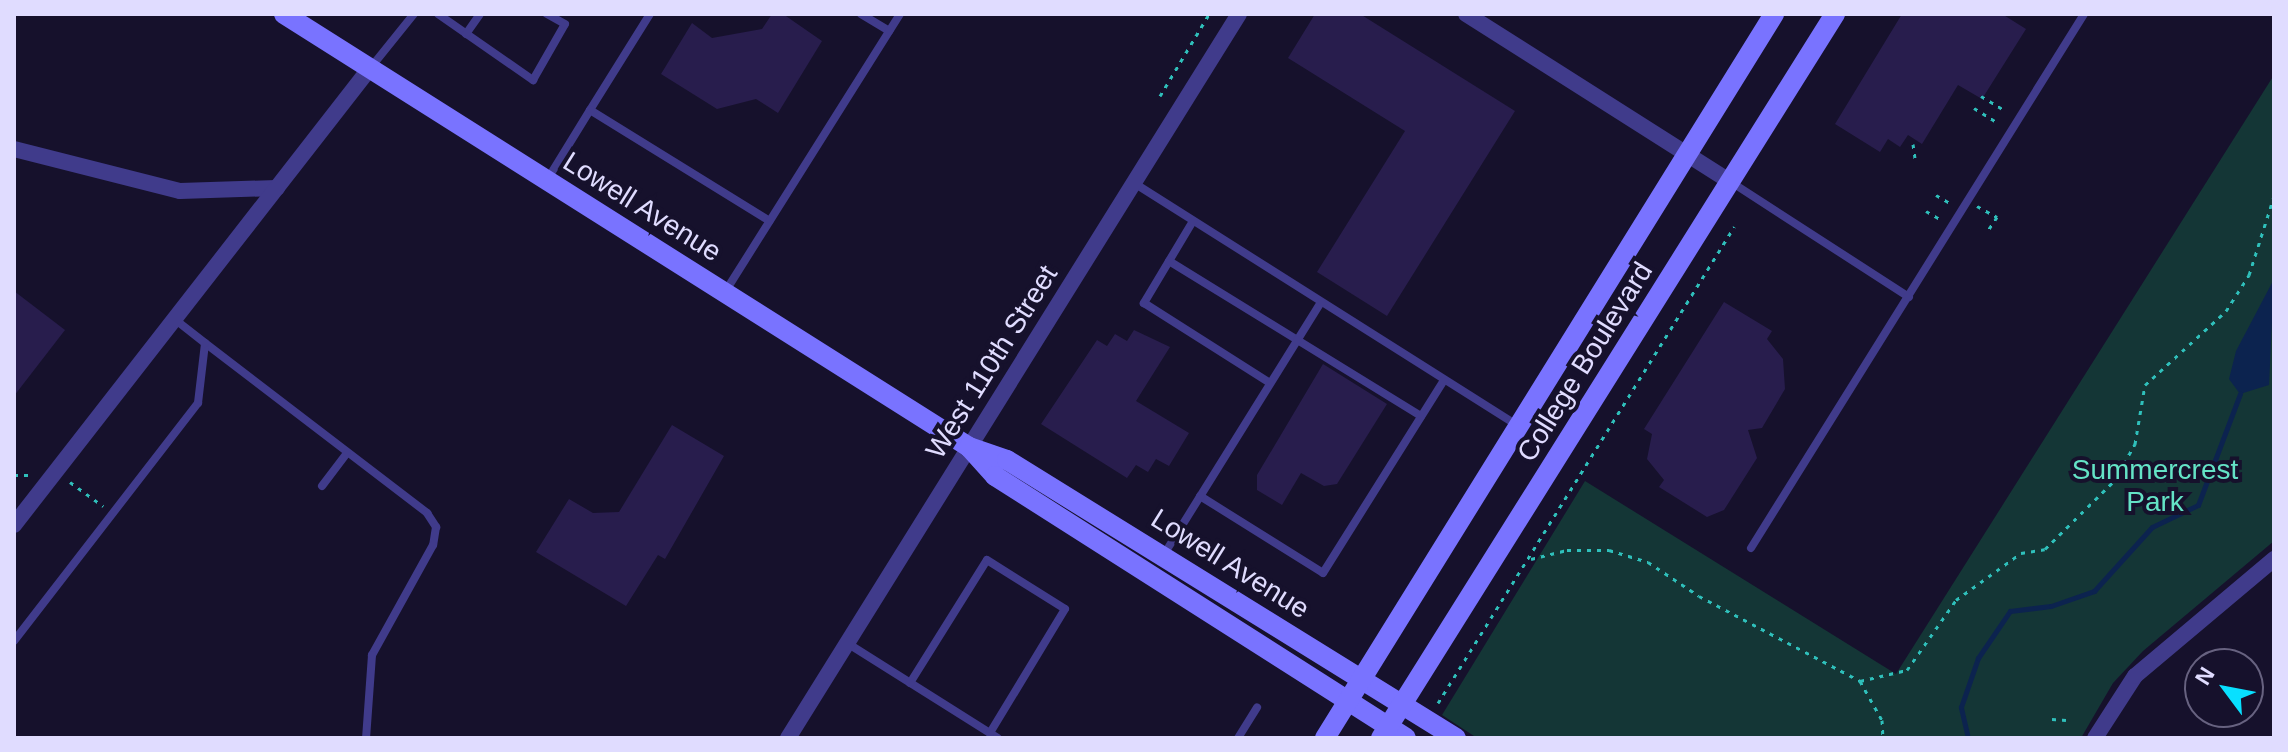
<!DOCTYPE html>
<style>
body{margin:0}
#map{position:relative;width:2288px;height:752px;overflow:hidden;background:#16112c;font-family:Helvetica,sans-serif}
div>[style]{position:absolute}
.green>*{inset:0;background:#143636}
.water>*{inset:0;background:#0c234f}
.stream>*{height:5px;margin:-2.5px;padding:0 2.5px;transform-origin:2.5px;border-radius:2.5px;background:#0c234f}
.building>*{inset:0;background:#281d4d}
.path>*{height:3px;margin-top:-1.5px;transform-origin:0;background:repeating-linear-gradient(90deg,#2fc0bb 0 4px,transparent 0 10px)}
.lane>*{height:8px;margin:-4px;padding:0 4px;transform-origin:4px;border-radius:4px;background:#403b8b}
.street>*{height:16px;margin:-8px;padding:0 8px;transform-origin:8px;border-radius:8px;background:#403b8b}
.secondary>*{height:20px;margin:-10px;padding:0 10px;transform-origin:10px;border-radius:10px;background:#7973ff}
span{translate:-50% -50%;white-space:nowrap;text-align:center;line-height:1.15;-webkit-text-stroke:8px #16112c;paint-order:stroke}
.street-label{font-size:28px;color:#e0dcff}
.park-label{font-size:28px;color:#64e3c6}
.frame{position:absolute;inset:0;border:16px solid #e0dcff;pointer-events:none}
.north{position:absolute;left:2184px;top:648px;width:80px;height:80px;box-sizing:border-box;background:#16112c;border:2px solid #676280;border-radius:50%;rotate:302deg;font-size:22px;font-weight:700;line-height:32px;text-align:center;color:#e0dcff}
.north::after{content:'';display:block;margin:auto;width:28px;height:36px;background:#08e0ff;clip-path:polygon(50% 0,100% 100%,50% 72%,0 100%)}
</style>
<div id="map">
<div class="green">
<i style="clip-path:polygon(2274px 75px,2274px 541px,2143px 651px,2113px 683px,2081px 738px,1477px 738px,1442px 715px,1585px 481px,1896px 674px)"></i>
</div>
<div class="water">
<i style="clip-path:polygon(2274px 279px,2269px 385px,2240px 394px,2229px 379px,2236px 351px)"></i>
</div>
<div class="stream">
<i style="left:1968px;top:738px;width:32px;rotate:-103deg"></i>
<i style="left:1961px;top:707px;width:52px;rotate:-70.9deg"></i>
<i style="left:1978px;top:658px;width:57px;rotate:-55.8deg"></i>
<i style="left:2010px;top:611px;width:41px;rotate:-7deg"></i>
<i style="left:2051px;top:606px;width:46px;rotate:-19.2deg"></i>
<i style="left:2094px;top:591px;width:86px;rotate:-47.8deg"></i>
<i style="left:2152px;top:527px;width:51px;rotate:-25.6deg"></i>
<i style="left:2198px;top:505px;width:119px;rotate:-69.3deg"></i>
</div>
<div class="building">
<i style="clip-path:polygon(772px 14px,783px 14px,822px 41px,778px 113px,756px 99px,717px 109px,661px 74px,692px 23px,712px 38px,762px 29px)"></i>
<i style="clip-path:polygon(1315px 14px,1360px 14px,1515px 111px,1387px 316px,1317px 272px,1405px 131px,1288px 58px)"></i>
<i style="clip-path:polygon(1902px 14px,2002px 14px,2026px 29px,1982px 99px,1958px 85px,1922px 144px,1908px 135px,1900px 147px,1888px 139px,1880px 152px,1835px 124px)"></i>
<i style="clip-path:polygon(14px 291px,65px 330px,14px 396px)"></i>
<i style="clip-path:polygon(1724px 302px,1772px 331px,1767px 339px,1783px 359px,1785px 389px,1762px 428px,1748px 430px,1757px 458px,1724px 510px,1707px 517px,1659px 487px,1664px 480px,1647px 459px,1652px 434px,1644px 429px)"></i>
<i style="clip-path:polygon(1134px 330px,1170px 347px,1136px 401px,1189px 433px,1169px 466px,1156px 459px,1148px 472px,1136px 465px,1127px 478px,1041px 424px,1097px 340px,1107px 346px,1115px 334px,1127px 341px)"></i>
<i style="clip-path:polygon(1323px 364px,1387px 404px,1337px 484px,1324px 486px,1301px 473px,1282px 505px,1257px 490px,1257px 475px)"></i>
<i style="clip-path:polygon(672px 425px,724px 456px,665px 559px,658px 555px,626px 606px,536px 552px,569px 499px,593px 513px,619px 512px)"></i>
</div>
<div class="path">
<i style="left:1160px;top:96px;width:96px;rotate:-59.1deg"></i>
<i style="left:1981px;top:96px;width:29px;rotate:31deg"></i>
<i style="left:1974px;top:108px;width:28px;rotate:32deg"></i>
<i style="left:1913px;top:144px;width:15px;rotate:82deg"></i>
<i style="left:1936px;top:195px;width:16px;rotate:30deg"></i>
<i style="left:1977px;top:206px;width:23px;rotate:29deg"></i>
<i style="left:1997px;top:217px;width:18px;rotate:124deg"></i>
<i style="left:1926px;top:211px;width:16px;rotate:30deg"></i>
<i style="left:14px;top:475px;width:16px"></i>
<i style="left:70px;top:482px;width:41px;rotate:36deg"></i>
<i style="left:1531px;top:559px;width:37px;rotate:-14deg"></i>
<i style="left:1567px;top:550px;width:42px"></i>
<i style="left:1609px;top:550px;width:41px;rotate:17.1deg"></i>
<i style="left:1648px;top:562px;width:61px;rotate:33.7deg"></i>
<i style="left:1699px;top:596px;width:182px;rotate:27.8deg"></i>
<i style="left:1860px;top:681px;width:45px;rotate:60.6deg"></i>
<i style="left:1882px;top:720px;width:18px;rotate:87deg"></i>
<i style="left:1860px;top:681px;width:48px;rotate:-13.2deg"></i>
<i style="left:1907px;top:670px;width:85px;rotate:-55deg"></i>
<i style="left:1956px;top:600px;width:80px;rotate:-35.9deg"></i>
<i style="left:2021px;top:553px;width:24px;rotate:-9deg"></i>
<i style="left:2045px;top:549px;width:97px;rotate:-44.6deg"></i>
<i style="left:2114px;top:481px;width:43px;rotate:-60.4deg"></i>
<i style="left:2135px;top:444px;width:60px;rotate:-80.4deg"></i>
<i style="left:2145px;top:385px;width:110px;rotate:-42.4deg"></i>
<i style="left:2226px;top:311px;width:43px;rotate:-57.4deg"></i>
<i style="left:2249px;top:275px;width:83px;rotate:-72.4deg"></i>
<i style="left:1438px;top:703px;width:561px;rotate:-58.12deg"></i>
<i style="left:2052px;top:719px;width:14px;rotate:4deg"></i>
</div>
<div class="lane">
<i style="left:438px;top:14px;width:116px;rotate:34.8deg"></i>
<i style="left:533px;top:80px;width:64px;rotate:-60.3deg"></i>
<i style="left:565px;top:24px;width:21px;rotate:-151deg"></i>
<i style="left:861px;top:14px;width:33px;rotate:31deg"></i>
<i style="left:466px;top:34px;width:24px;rotate:-55deg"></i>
<i style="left:372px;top:66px;width:67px;rotate:-51.1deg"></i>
<i style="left:590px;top:110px;width:113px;rotate:-58deg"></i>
<i style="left:547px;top:180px;width:82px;rotate:-58.4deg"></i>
<i style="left:590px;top:110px;width:211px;rotate:31.7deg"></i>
<i style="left:1731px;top:182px;width:212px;rotate:32.9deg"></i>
<i style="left:1134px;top:183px;width:454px;rotate:32.3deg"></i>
<i style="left:1193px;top:221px;width:96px;rotate:120.9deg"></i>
<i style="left:1144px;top:303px;width:149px;rotate:32.4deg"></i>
<i style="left:1169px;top:261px;width:296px;rotate:31.6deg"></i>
<i style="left:725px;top:292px;width:328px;rotate:-57.8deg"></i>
<i style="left:205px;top:343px;width:280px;rotate:37.4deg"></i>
<i style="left:427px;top:513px;width:17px;rotate:57deg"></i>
<i style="left:436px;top:527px;width:18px;rotate:99deg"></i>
<i style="left:433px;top:545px;width:126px;rotate:119deg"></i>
<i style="left:372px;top:655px;width:83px;rotate:94.1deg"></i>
<i style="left:322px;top:486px;width:41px;rotate:-52.9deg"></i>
<i style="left:1200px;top:496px;width:145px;rotate:32deg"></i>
<i style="left:1323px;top:573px;width:228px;rotate:-57.9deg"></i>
<i style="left:1751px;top:548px;width:629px;rotate:-58.05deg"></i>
<i style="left:1163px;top:556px;width:299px;rotate:-58.1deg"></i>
<i style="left:14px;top:641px;width:301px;rotate:-52.3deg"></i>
<i style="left:198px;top:403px;width:60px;rotate:-83.3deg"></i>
<i style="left:205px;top:343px;width:37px;rotate:-142deg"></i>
<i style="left:847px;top:643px;width:178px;rotate:32.2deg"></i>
<i style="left:910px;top:683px;width:145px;rotate:-58deg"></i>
<i style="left:987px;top:560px;width:92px;rotate:32.1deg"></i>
<i style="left:1065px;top:609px;width:145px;rotate:121.2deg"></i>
<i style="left:1238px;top:738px;width:36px;rotate:-58deg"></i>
</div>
<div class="street">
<i style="left:1466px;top:14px;width:314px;rotate:32.4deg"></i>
<i style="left:14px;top:149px;width:171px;rotate:14.2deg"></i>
<i style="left:180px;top:191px;width:97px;rotate:-1.8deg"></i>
<i style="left:14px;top:525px;width:579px;rotate:-52.08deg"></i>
<i style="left:788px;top:738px;width:853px;rotate:-58.08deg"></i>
<i style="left:2095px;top:738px;width:74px;rotate:-57.2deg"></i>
<i style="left:2135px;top:676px;width:182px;rotate:-40.1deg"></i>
</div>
<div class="secondary">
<i style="left:284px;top:14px;width:810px;rotate:32.3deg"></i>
<i style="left:969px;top:447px;width:40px;rotate:18.9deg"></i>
<i style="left:1007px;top:460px;width:528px;rotate:31.76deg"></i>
<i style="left:969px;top:447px;width:39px;rotate:48deg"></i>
<i style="left:995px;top:476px;width:487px;rotate:32.5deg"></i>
<i style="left:1325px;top:738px;width:852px;rotate:-58.19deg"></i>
<i style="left:1381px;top:738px;width:855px;rotate:-57.91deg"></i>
</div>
<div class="street-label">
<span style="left:642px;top:207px;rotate:32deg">Lowell Avenue</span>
<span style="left:992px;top:362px;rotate:-58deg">West 110th Street</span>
<span style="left:1585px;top:362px;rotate:-58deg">College Boulevard</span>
<span style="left:1230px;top:564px;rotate:32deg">Lowell Avenue</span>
</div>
<div class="park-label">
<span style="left:2155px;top:486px">Summercrest<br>Park</span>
</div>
<div class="frame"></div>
<div class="north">N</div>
</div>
